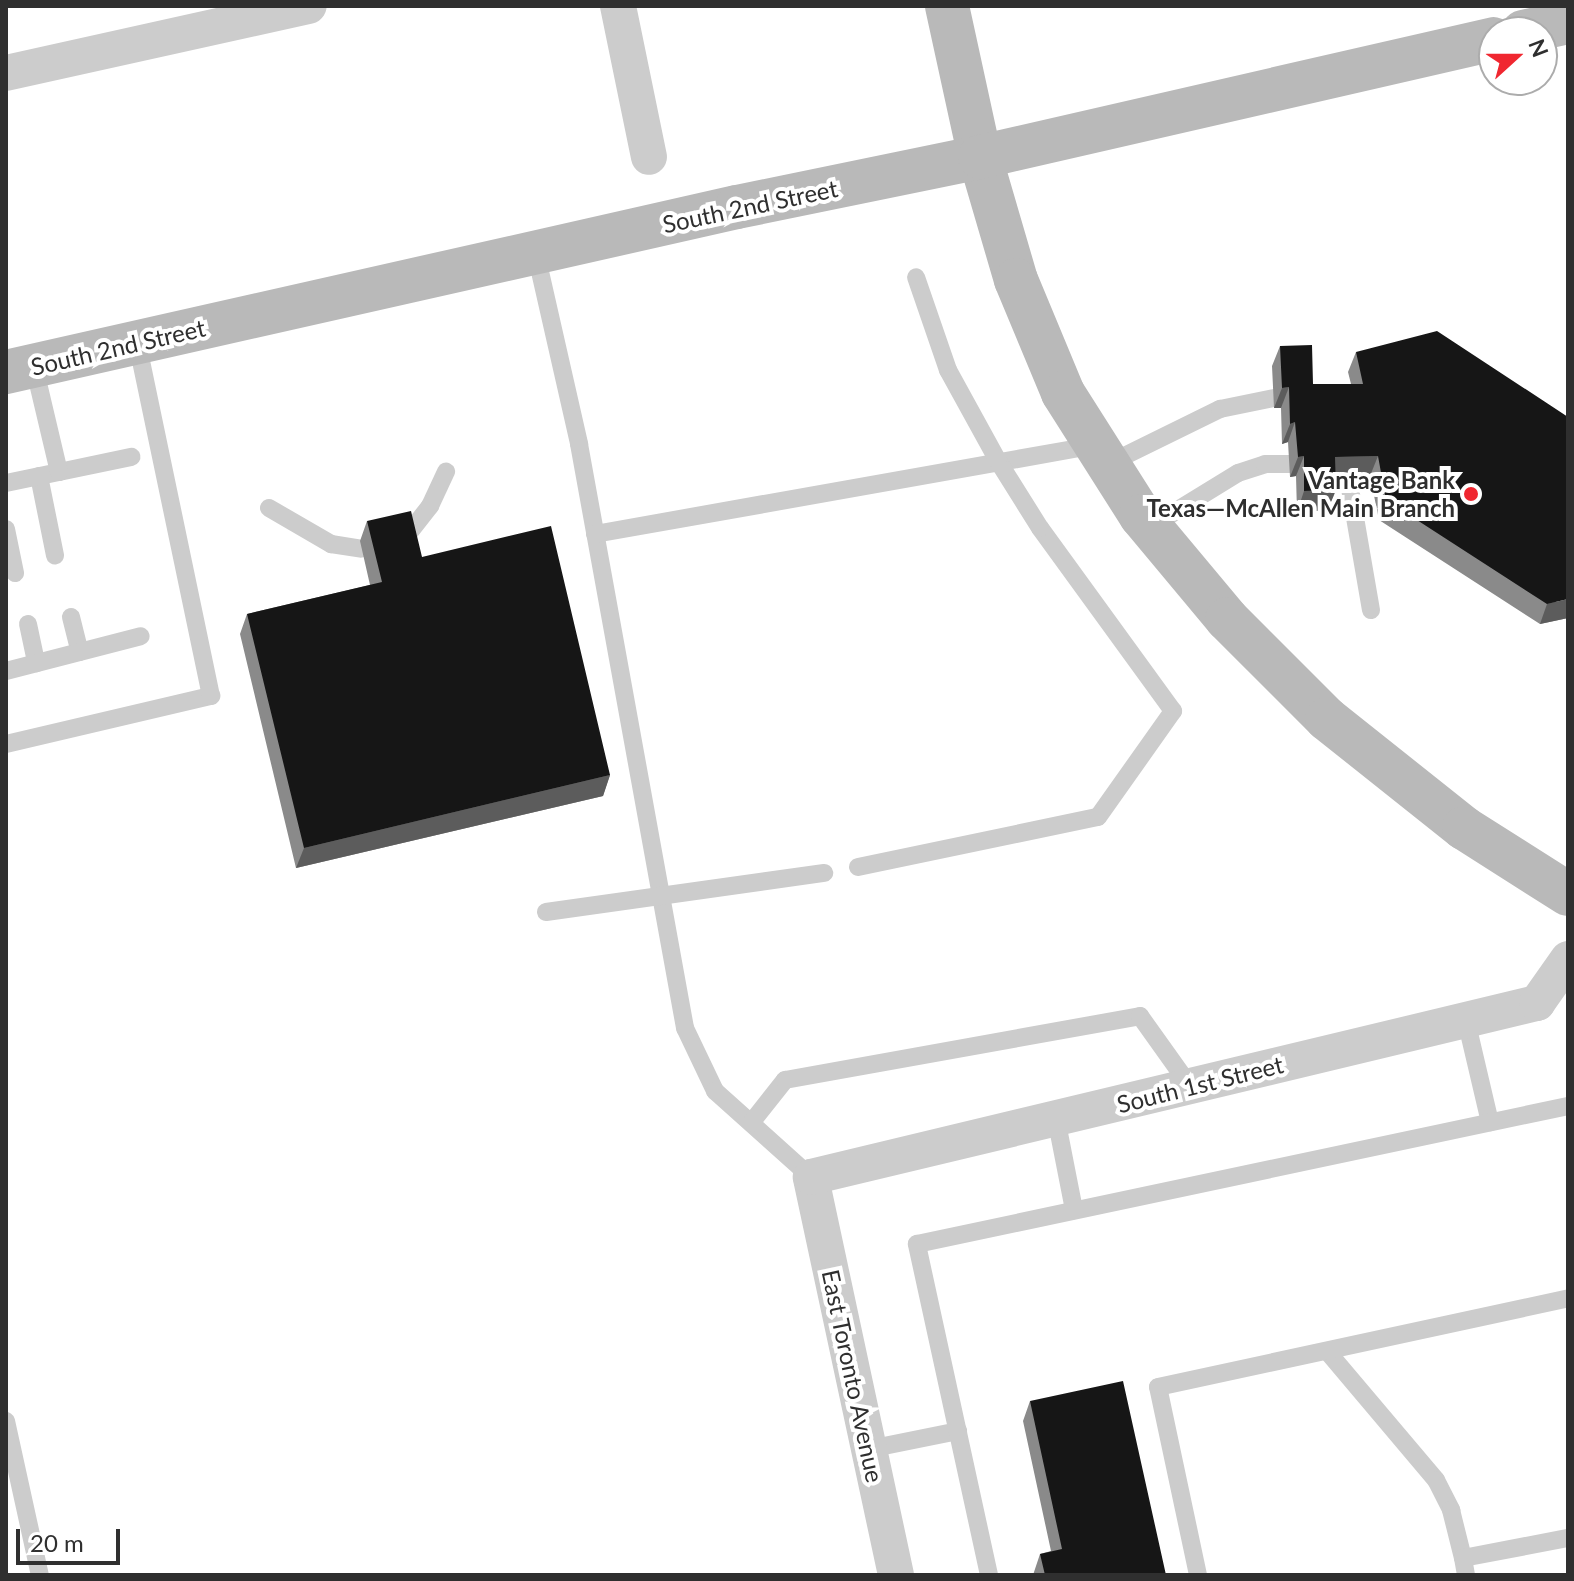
<!DOCTYPE html>
<meta charset="utf-8">
<style>
body{margin:0}
#map{position:relative;width:1574px;height:1581px;overflow:hidden;background:#fff;font-family:Lato,sans-serif}
div>[style]{position:absolute}
.service>*{height:18px;margin:-9px;padding:0 9px;transform-origin:9px;border-radius:9px;background:#ccc}
.minor>*{height:36px;margin:-18px;padding:0 18px;transform-origin:18px;border-radius:18px;background:#ccc}
.secondary>*{height:44px;margin:-22px;padding:0 22px;transform-origin:22px;border-radius:22px;background:#b9b9b9}
.wall>*{inset:0;background:#8a8a8a}
.shaded-wall>*{inset:0;background:#5c5c5c}
.building>*{inset:0;background:#161616}
.dots>*{width:22px;height:22px;translate:-50% -50%;box-sizing:border-box;border:4px solid #fff;border-radius:50%}
span{translate:-50% -50%;white-space:nowrap;text-align:center;line-height:1.15;-webkit-text-stroke:8px #fff;paint-order:stroke}
.street-label{font-size:24px;color:#2f2f2f}
.poi-label{font-size:24px;color:#2f2f2f;font-weight:700}
.right{translate:-100% -50%;text-align:right}
.frame{position:absolute;inset:0;border:8px solid #2f2f2f;pointer-events:none}
.north{position:absolute;left:1478px;top:16px;width:80px;height:80px;box-sizing:border-box;background:#fff;border:2px solid #acacac;border-radius:50%;rotate:69deg;font-size:22px;font-weight:700;line-height:32px;text-align:center;color:#2f2f2f}
.north::after{content:'';display:block;margin:auto;width:28px;height:36px;background:#f02730;clip-path:polygon(50% 0,100% 100%,50% 72%,0 100%)}
.scale{position:absolute;left:16px;top:1529px;width:104px;height:36px;box-sizing:border-box;border:4px solid #2f2f2f;border-top:0;padding-left:10px;font-size:24px;line-height:28px;white-space:nowrap;color:#2f2f2f;-webkit-text-stroke:6px #fff;paint-order:stroke}
</style>
<div id="map">
<div class="service">
<i style="left:536px;top:254px;width:195px;rotate:77.2deg"></i>
<i style="left:579px;top:444px;width:594px;rotate:79.71deg"></i>
<i style="left:685px;top:1028px;width:70px;rotate:64.5deg"></i>
<i style="left:715px;top:1091px;width:129px;rotate:41.9deg"></i>
<i style="left:1108px;top:464px;width:125px;rotate:-26.2deg"></i>
<i style="left:1220px;top:409px;width:55px;rotate:-11.5deg"></i>
<i style="left:59px;top:472px;width:74px;rotate:-11.8deg"></i>
<i style="left:39px;top:476px;width:81px;rotate:78.6deg"></i>
<i style="left:1348px;top:477px;width:135px;rotate:80.2deg"></i>
<i style="left:6px;top:483px;width:54px;rotate:-11.7deg"></i>
<i style="left:59px;top:472px;width:109px;rotate:-103.3deg"></i>
<i style="left:269px;top:508px;width:72px;rotate:30.1deg"></i>
<i style="left:331px;top:544px;width:30px;rotate:9deg"></i>
<i style="left:1150px;top:527px;width:103px;rotate:-31.5deg"></i>
<i style="left:1238px;top:473px;width:28px;rotate:-18deg"></i>
<i style="left:1265px;top:464px;width:25px"></i>
<i style="left:6px;top:529px;width:45px;rotate:78.4deg"></i>
<i style="left:595px;top:534px;width:509px;rotate:-10.07deg"></i>
<i style="left:405px;top:538px;width:41px;rotate:-52deg"></i>
<i style="left:430px;top:506px;width:38px;rotate:-65deg"></i>
<i style="left:71px;top:617px;width:36px;rotate:76deg"></i>
<i style="left:28px;top:624px;width:40px;rotate:78deg"></i>
<i style="left:6px;top:671px;width:139px;rotate:-14.5deg"></i>
<i style="left:6px;top:744px;width:211px;rotate:-13.2deg"></i>
<i style="left:211px;top:696px;width:361px;rotate:-101.8deg"></i>
<i style="left:858px;top:867px;width:245px;rotate:-11.8deg"></i>
<i style="left:1098px;top:817px;width:130px;rotate:-54.7deg"></i>
<i style="left:1173px;top:711px;width:226px;rotate:-126deg"></i>
<i style="left:1040px;top:528px;width:79px;rotate:-122.1deg"></i>
<i style="left:998px;top:461px;width:104px;rotate:-118.8deg"></i>
<i style="left:948px;top:370px;width:98px;rotate:-109deg"></i>
<i style="left:546px;top:912px;width:281px;rotate:-8deg"></i>
<i style="left:1466px;top:1020px;width:105px;rotate:76.8deg"></i>
<i style="left:1056px;top:1118px;width:94px;rotate:78.9deg"></i>
<i style="left:751px;top:1123px;width:55px;rotate:-51.7deg"></i>
<i style="left:785px;top:1080px;width:361px;rotate:-10.2deg"></i>
<i style="left:1140px;top:1016px;width:86px;rotate:54.5deg"></i>
<i style="left:1327px;top:1351px;width:169px;rotate:49.8deg"></i>
<i style="left:1436px;top:1480px;width:34px;rotate:63deg"></i>
<i style="left:1451px;top:1510px;width:49px;rotate:76deg"></i>
<i style="left:6px;top:1421px;width:158px;rotate:77.6deg"></i>
<i style="left:869px;top:1449px;width:91px;rotate:-11.4deg"></i>
<i style="left:989px;top:1575px;width:339px;rotate:-102.3deg"></i>
<i style="left:917px;top:1244px;width:665px;rotate:-11.97deg"></i>
<i style="left:1198px;top:1575px;width:192px;rotate:-102deg"></i>
<i style="left:1158px;top:1387px;width:420px;rotate:-12.2deg"></i>
<i style="left:1466px;top:1575px;width:17px;rotate:-100deg"></i>
<i style="left:1463px;top:1558px;width:107px;rotate:-10.8deg"></i>
</div>
<div class="minor">
<i style="left:618px;top:6px;width:154px;rotate:78.4deg"></i>
<i style="left:6px;top:73px;width:310px;rotate:-12.5deg"></i>
<i style="left:896px;top:1575px;width:407px;rotate:-102.1deg"></i>
<i style="left:811px;top:1177px;width:747px;rotate:-13.48deg"></i>
<i style="left:1537px;top:1003px;width:54px;rotate:-54.8deg"></i>
</div>
<div class="secondary">
<i style="left:947px;top:6px;width:155px;rotate:77.7deg"></i>
<i style="left:980px;top:157px;width:128px;rotate:73.7deg"></i>
<i style="left:1016px;top:280px;width:122px;rotate:67.4deg"></i>
<i style="left:1063px;top:393px;width:146px;rotate:57.6deg"></i>
<i style="left:1141px;top:516px;width:134px;rotate:50.1deg"></i>
<i style="left:1227px;top:619px;width:141px;rotate:45deg"></i>
<i style="left:1327px;top:719px;width:175px;rotate:38.5deg"></i>
<i style="left:1464px;top:828px;width:123px;rotate:32.4deg"></i>
<i style="left:1523px;top:32px;width:46px;rotate:-12.5deg"></i>
<i style="left:6px;top:372px;width:749px;rotate:-12.72deg"></i>
<i style="left:737px;top:207px;width:248px;rotate:-11.6deg"></i>
<i style="left:980px;top:157px;width:527px;rotate:-12.93deg"></i>
</div>
<div class="wall">
<i style="clip-path:polygon(1280px 346px,1313px 384px,1351px 384px,1348px 372px,1356px 352px,1568px 618px,1540px 624px,1379px 520px,1370px 476px,1335px 477px,1328px 510px,1297px 512px,1296px 476px,1290px 477px,1288px 442px,1282px 444px,1281px 408px,1274px 408px,1272px 366px)"></i>
<i style="clip-path:polygon(367px 521px,422px 557px,610px 775px,603px 796px,296px 868px,240px 634px,247px 614px,370px 585px,360px 541px)"></i>
<i style="clip-path:polygon(1030px 1401px,1166px 1575px,1033px 1575px,1040px 1554px,1051px 1551px,1023px 1421px)"></i>
</div>
<div class="shaded-wall">
<i style="clip-path:polygon(1289px 387px,1281px 408px,1274px 408px,1282px 388px)"></i>
<i style="clip-path:polygon(1295px 422px,1288px 442px,1282px 444px,1290px 424px)"></i>
<i style="clip-path:polygon(1304px 456px,1296px 476px,1290px 477px,1298px 457px)"></i>
<i style="clip-path:polygon(1378px 456px,1370px 476px,1328px 478px,1335px 457px)"></i>
<i style="clip-path:polygon(1336px 490px,1328px 510px,1297px 512px,1304px 491px)"></i>
<i style="clip-path:polygon(1568px 599px,1568px 618px,1540px 624px,1547px 604px)"></i>
<i style="clip-path:polygon(610px 775px,603px 796px,296px 868px,304px 848px)"></i>
</div>
<div class="building">
<i style="clip-path:polygon(1437px 331px,1568px 417px,1568px 599px,1547px 604px,1386px 500px,1378px 456px,1335px 457px,1336px 490px,1304px 491px,1304px 456px,1298px 457px,1295px 422px,1290px 424px,1289px 387px,1282px 388px,1280px 346px,1312px 345px,1313px 384px,1363px 384px,1356px 352px)"></i>
<i style="clip-path:polygon(411px 511px,422px 557px,551px 526px,610px 775px,304px 848px,247px 614px,382px 582px,367px 521px)"></i>
<i style="clip-path:polygon(1123px 1381px,1166px 1575px,1045px 1575px,1040px 1554px,1062px 1549px,1030px 1401px)"></i>
</div>
<div class="dots">
<i style="left:1471px;top:494px;background:#f02730"></i>
</div>
<div class="street-label">
<span style="left:750px;top:206px;rotate:-12deg">South 2nd Street</span>
<span style="left:118px;top:347px;rotate:-13deg">South 2nd Street</span>
<span style="left:1200px;top:1084px;rotate:-14deg">South 1st Street</span>
<span style="left:853px;top:1376px;rotate:78deg">East Toronto Avenue</span>
</div>
<div class="poi-label">
<span class="right" style="left:1455px;top:494px">Vantage Bank<br>Texas—McAllen Main Branch</span>
</div>
<div class="frame"></div>
<div class="north">N</div>
<div class="scale">20 m</div>
</div>
